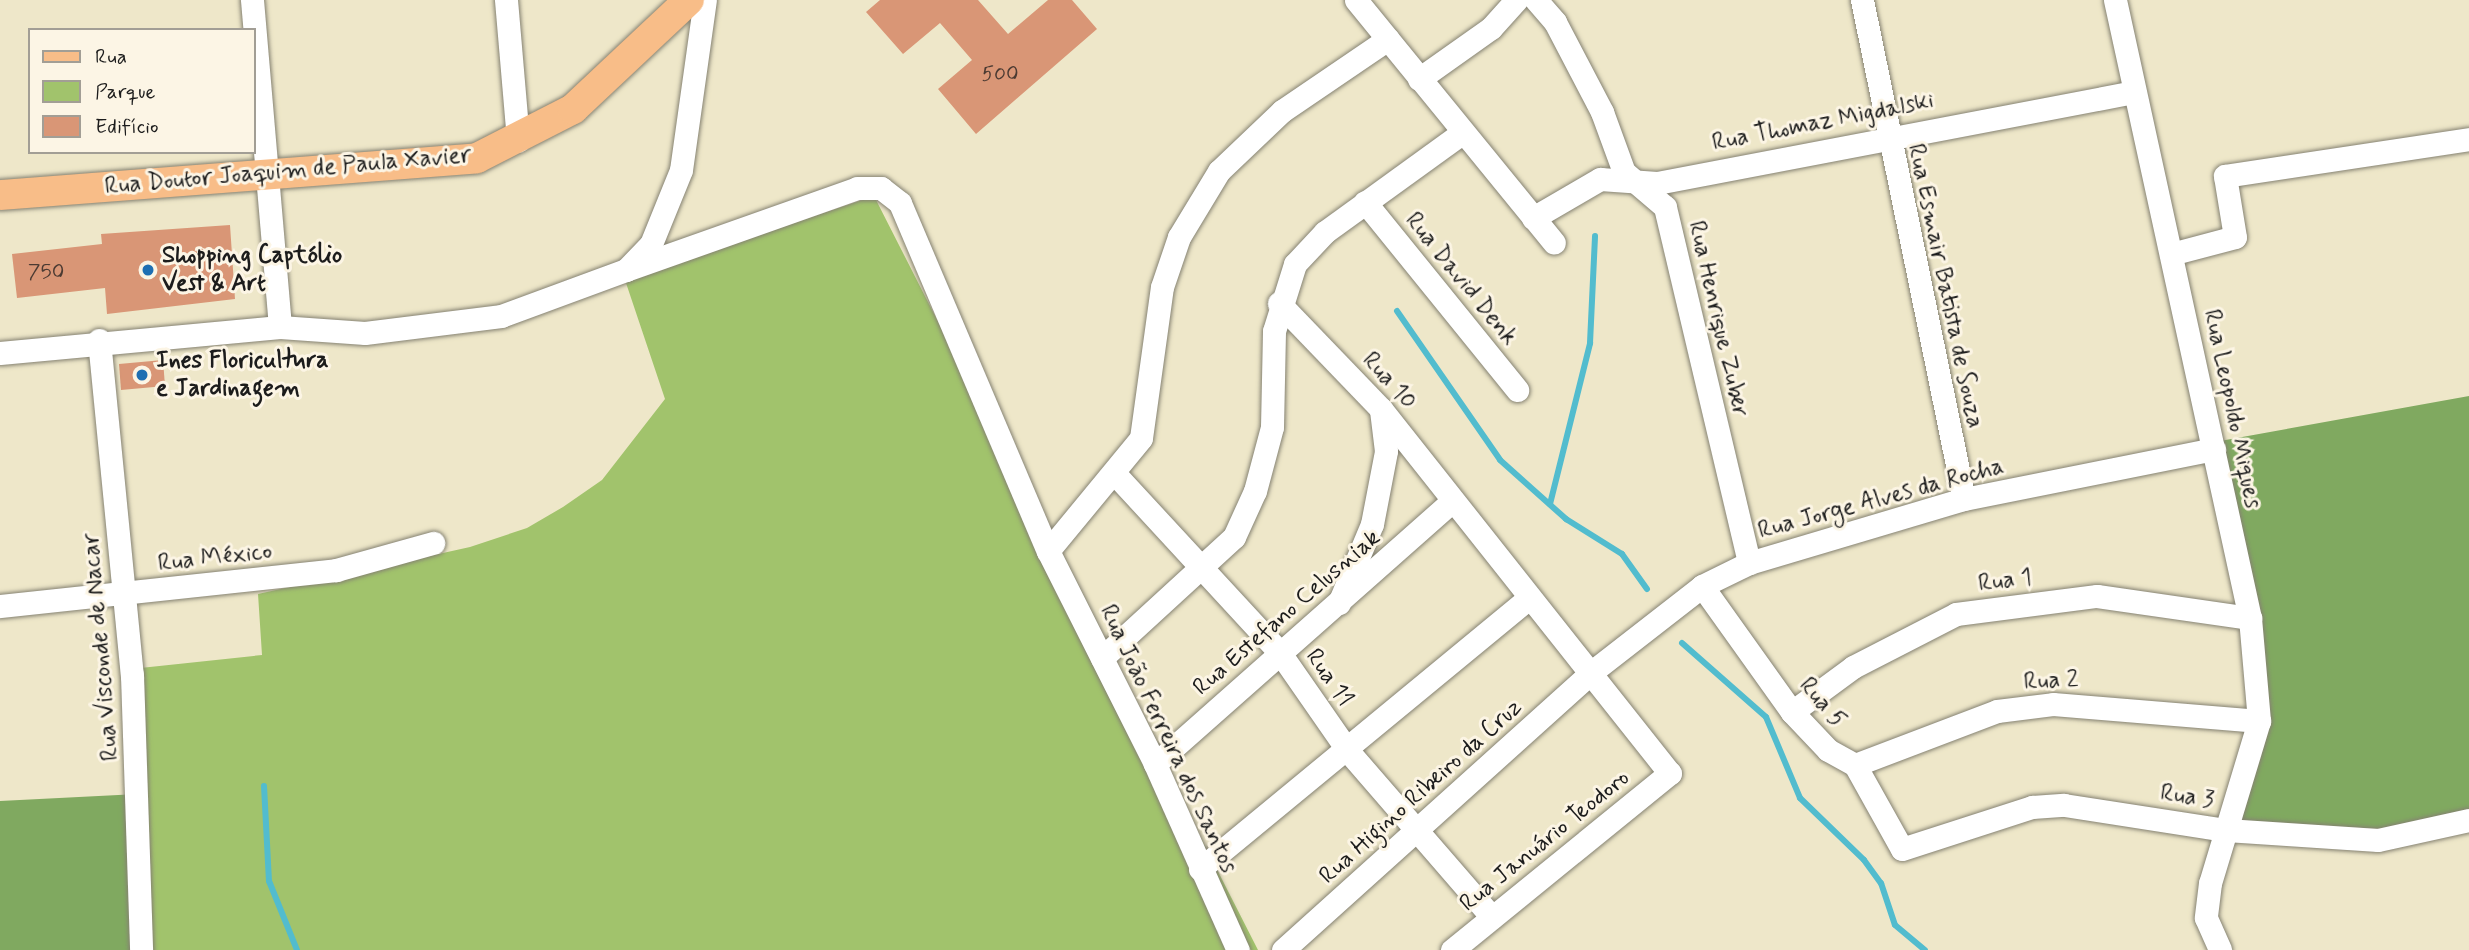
<!DOCTYPE html>
<meta charset="utf-8">
<style>
body{margin:0}
#map{position:relative;width:2469px;height:950px;overflow:hidden;background:#eee7c9;font-family:Mynerve,sans-serif}
div>[style]{position:absolute}
.green>*{inset:0;background:#a1c36c}
.forest>*{inset:0;background:#80a960}
.stream>*{height:6px;margin:-3px;padding:0 3px;transform-origin:3px;border-radius:3px;background:#52bcce}
.building>*{inset:0;background:#d99676}
.roads{filter:drop-shadow(0 0 2px #858272) drop-shadow(0 0 2px #858272)}
.minor>*{height:23px;margin:-11.5px;padding:0 11.5px;transform-origin:11.5px;border-radius:11.5px;background:#fff}
.major>*{height:30px;margin:-15px;padding:0 15px;transform-origin:15px;border-radius:15px;background:#f8bd88}
.dots>*{width:19px;height:19px;translate:-50% -50%;box-sizing:border-box;border:4px solid #fcf5e5;border-radius:50%}
span{translate:-50% -50%;white-space:nowrap;text-align:center;line-height:1.15;-webkit-text-stroke:6px #fcf5e5;paint-order:stroke}
.number-label{font-size:21px;color:#4b3a32}
.number-label span{-webkit-text-stroke-width:0}
.street-label{font-size:24px;color:#1c1c1c}
.poi-label{font-size:24px;color:#1c1c1c;font-weight:700}
.left{translate:0 -50%;text-align:left}
.legend{position:absolute;left:28px;top:28px;width:228px;height:126px;box-sizing:border-box;background:#fcf5e5;border:2px solid #a29e95;margin:0;padding:9px 12px;list-style:none;font-size:21px;color:#1c1c1c}
.legend li{display:flex;align-items:center;gap:14px;height:35px}
.legend b{width:35px;border:2px solid #a29e95}
</style>
<div id="map">
<div class="green">
<i style="clip-path:polygon(874px 196px,1258px 950px,139px 950px,131px 669px,262px 655px,258px 594px,470px 547px,527px 528px,563px 507px,602px 480px,665px 399px,625px 280px)"></i>
</div>
<div class="forest">
<i style="clip-path:polygon(2469px 396px,2469px 822px,2406px 830px,2230px 822px,2261px 721px,2209px 443px)"></i>
<i style="clip-path:polygon(138px 794px,139px 950px,0 950px,0 801px)"></i>
</div>
<div class="stream">
<i style="left:1397px;top:311px;width:181px;rotate:55.3deg"></i>
<i style="left:1500px;top:460px;width:89px;rotate:41.8deg"></i>
<i style="left:1566px;top:519px;width:66px;rotate:32deg"></i>
<i style="left:1622px;top:554px;width:43px;rotate:54.5deg"></i>
<i style="left:1550px;top:504px;width:166px;rotate:-76deg"></i>
<i style="left:1590px;top:343px;width:107px;rotate:-87.3deg"></i>
<i style="left:1682px;top:643px;width:112px;rotate:41.4deg"></i>
<i style="left:1766px;top:717px;width:88px;rotate:67.2deg"></i>
<i style="left:1800px;top:798px;width:89px;rotate:44.1deg"></i>
<i style="left:1864px;top:860px;width:29px;rotate:54deg"></i>
<i style="left:1881px;top:883px;width:44px;rotate:71.6deg"></i>
<i style="left:1895px;top:925px;width:39px;rotate:40deg"></i>
<i style="left:264px;top:786px;width:95px;rotate:87deg"></i>
<i style="left:269px;top:881px;width:74px;rotate:67.9deg"></i>
</div>
<div class="building">
<i style="clip-path:polygon(880px 0,978px 0,1008px 34px,1048px 0,1072px 0,1097px 29px,976px 134px,938px 89px,972px 60px,940px 23px,903px 54px,866px 12px)"></i>
<i style="clip-path:polygon(230px 225px,235px 299px,107px 314px,105px 288px,17px 298px,12px 254px,102px 244px,101px 234px)"></i>
<i style="clip-path:polygon(163px 360px,165px 386px,121px 390px,119px 364px)"></i>
</div>
<div class="roads">
<div class="minor">
<i style="left:252px;top:0;width:328px;rotate:85.1deg"></i>
<i style="left:506px;top:0;width:141px;rotate:85.1deg"></i>
<i style="left:1356px;top:0;width:313px;rotate:50.8deg"></i>
<i style="left:1536px;top:0;width:29px;rotate:49deg"></i>
<i style="left:1555px;top:22px;width:102px;rotate:62.4deg"></i>
<i style="left:1602px;top:112px;width:64px;rotate:69.9deg"></i>
<i style="left:1624px;top:172px;width:54px;rotate:40.5deg"></i>
<i style="left:1665px;top:207px;width:366px;rotate:76.7deg"></i>
<i style="left:1862px;top:0;width:509px;rotate:78.45deg"></i>
<i style="left:2115px;top:0;width:633px;rotate:77.68deg"></i>
<i style="left:2250px;top:618px;width:103px;rotate:85deg"></i>
<i style="left:2259px;top:721px;width:169px;rotate:106.8deg"></i>
<i style="left:2210px;top:883px;width:35px;rotate:97deg"></i>
<i style="left:2206px;top:918px;width:35px;rotate:66deg"></i>
<i style="left:1419px;top:79px;width:88px;rotate:-35.3deg"></i>
<i style="left:1491px;top:28px;width:38px;rotate:-48deg"></i>
<i style="left:1365px;top:202px;width:242px;rotate:51deg"></i>
<i style="left:1533px;top:218px;width:78px;rotate:-30.2deg"></i>
<i style="left:1600px;top:179px;width:57px;rotate:4deg"></i>
<i style="left:1657px;top:183px;width:484px;rotate:-10.8deg"></i>
<i style="left:2171px;top:254px;width:66px;rotate:-14.9deg"></i>
<i style="left:2235px;top:237px;width:62px;rotate:-99.3deg"></i>
<i style="left:2225px;top:176px;width:247px;rotate:-8.6deg"></i>
<i style="left:626px;top:270px;width:245px;rotate:-19.5deg"></i>
<i style="left:857px;top:188px;width:24px"></i>
<i style="left:881px;top:188px;width:24px;rotate:38deg"></i>
<i style="left:900px;top:203px;width:378px;rotate:67deg"></i>
<i style="left:1048px;top:551px;width:238px;rotate:63.3deg"></i>
<i style="left:1155px;top:764px;width:204px;rotate:66deg"></i>
<i style="left:1279px;top:303px;width:147px;rotate:46.1deg"></i>
<i style="left:1381px;top:409px;width:465px;rotate:51.6deg"></i>
<i style="left:1670px;top:773px;width:281px;rotate:140.9deg"></i>
<i style="left:99px;top:340px;width:337px;rotate:84.4deg"></i>
<i style="left:132px;top:675px;width:275px;rotate:88.1deg"></i>
<i style="left:0;top:353px;width:281px;rotate:-5.3deg"></i>
<i style="left:280px;top:327px;width:85px;rotate:4deg"></i>
<i style="left:365px;top:333px;width:137px;rotate:-7.1deg"></i>
<i style="left:501px;top:316px;width:133px;rotate:-20.2deg"></i>
<i style="left:626px;top:270px;width:36px;rotate:-46deg"></i>
<i style="left:651px;top:244px;width:80px;rotate:-67.9deg"></i>
<i style="left:681px;top:170px;width:172px;rotate:-82deg"></i>
<i style="left:1116px;top:475px;width:242px;rotate:47.3deg"></i>
<i style="left:1280px;top:653px;width:119px;rotate:55.2deg"></i>
<i style="left:1348px;top:751px;width:220px;rotate:49.1deg"></i>
<i style="left:1048px;top:551px;width:146px;rotate:-50.5deg"></i>
<i style="left:1141px;top:438px;width:152px;rotate:-82.1deg"></i>
<i style="left:1162px;top:287px;width:53px;rotate:-71.2deg"></i>
<i style="left:1179px;top:237px;width:77px;rotate:-58.8deg"></i>
<i style="left:1219px;top:171px;width:87px;rotate:-43.6deg"></i>
<i style="left:1282px;top:111px;width:128px;rotate:-34.2deg"></i>
<i style="left:1702px;top:586px;width:155px;rotate:54.5deg"></i>
<i style="left:1792px;top:712px;width:52px;rotate:46.5deg"></i>
<i style="left:1828px;top:750px;width:31px;rotate:29deg"></i>
<i style="left:1855px;top:765px;width:96px;rotate:60.8deg"></i>
<i style="left:1902px;top:849px;width:137px;rotate:-17.9deg"></i>
<i style="left:2032px;top:807px;width:32px;rotate:-4deg"></i>
<i style="left:2064px;top:805px;width:164px;rotate:8.8deg"></i>
<i style="left:2226px;top:830px;width:152px;rotate:3.8deg"></i>
<i style="left:2378px;top:840px;width:93px;rotate:-12.4deg"></i>
<i style="left:1339px;top:603px;width:86px;rotate:-67.3deg"></i>
<i style="left:1372px;top:524px;width:74px;rotate:-79.1deg"></i>
<i style="left:1386px;top:451px;width:41px;rotate:-97deg"></i>
<i style="left:0;top:606px;width:338px;rotate:-6.1deg"></i>
<i style="left:336px;top:570px;width:101px;rotate:-15.6deg"></i>
<i style="left:1102px;top:658px;width:179px;rotate:-42.5deg"></i>
<i style="left:1234px;top:537px;width:51px;rotate:-65.5deg"></i>
<i style="left:1255px;top:491px;width:66px;rotate:-75.1deg"></i>
<i style="left:1272px;top:427px;width:96px;rotate:-88.8deg"></i>
<i style="left:1274px;top:331px;width:70px;rotate:-72.6deg"></i>
<i style="left:1295px;top:264px;width:44px;rotate:-46.8deg"></i>
<i style="left:1325px;top:232px;width:170px;rotate:-35.9deg"></i>
<i style="left:1792px;top:712px;width:76px;rotate:-36.4deg"></i>
<i style="left:1853px;top:667px;width:116px;rotate:-27.2deg"></i>
<i style="left:1956px;top:614px;width:142px;rotate:-7.3deg"></i>
<i style="left:2097px;top:596px;width:155px;rotate:8.2deg"></i>
<i style="left:1155px;top:764px;width:397px;rotate:-41.5deg"></i>
<i style="left:1855px;top:765px;width:152px;rotate:-20.8deg"></i>
<i style="left:1997px;top:711px;width:56px;rotate:-7.1deg"></i>
<i style="left:2053px;top:704px;width:207px;rotate:4.7deg"></i>
<i style="left:1200px;top:869px;width:424px;rotate:-39.5deg"></i>
<i style="left:1283px;top:950px;width:417px;rotate:-42deg"></i>
<i style="left:1593px;top:671px;width:138px;rotate:-37.9deg"></i>
<i style="left:1702px;top:586px;width:52px;rotate:-26.1deg"></i>
<i style="left:1749px;top:563px;width:224px;rotate:-16.6deg"></i>
<i style="left:1964px;top:499px;width:255px;rotate:-11.3deg"></i>
</div>
<div class="major">
<i style="left:0;top:195px;width:478px;rotate:-4.4deg"></i>
<i style="left:477px;top:158px;width:108px;rotate:-27deg"></i>
<i style="left:573px;top:109px;width:159px;rotate:-43.2deg"></i>
</div>
</div>
<div class="dots">
<i style="left:148px;top:270px;background:#1f6fb2"></i>
<i style="left:142px;top:375px;background:#1f6fb2"></i>
</div>
<div class="number-label">
<span style="left:1000px;top:74px">500</span>
<span style="left:46px;top:272px">750</span>
</div>
<div class="street-label">
<span style="left:1823px;top:122px;rotate:-11deg">Rua Thomaz Migdalski</span>
<span style="left:288px;top:171px;rotate:-5deg">Rua Doutor Joaquim de Paula Xavier</span>
<span style="left:1461px;top:279px;rotate:51deg">Rua David Denk</span>
<span style="left:1945px;top:286px;rotate:78deg">Rua Esmair Batista de Souza</span>
<span style="left:1718px;top:319px;rotate:77deg">Rua Henrique Zuber</span>
<span style="left:1389px;top:381px;rotate:48deg">Rua 10</span>
<span style="left:2232px;top:409px;rotate:78deg">Rua Leopoldo Miques</span>
<span style="left:1881px;top:499px;rotate:-15deg">Rua Jorge Alves da Rocha</span>
<span style="left:215px;top:558px;rotate:-6deg">Rua México</span>
<span style="left:2005px;top:581px;rotate:-7deg">Rua 1</span>
<span style="left:1287px;top:613px;rotate:-41deg">Rua Estefano Celusniak</span>
<span style="left:101px;top:647px;rotate:-95deg">Rua Visconde de Nacar</span>
<span style="left:1329px;top:678px;rotate:55deg">Rua 11</span>
<span style="left:2051px;top:681px;rotate:-3deg">Rua 2</span>
<span style="left:1822px;top:703px;rotate:50deg">Rua 5</span>
<span style="left:1168px;top:739px;rotate:65deg">Rua João Ferreira dos Santos</span>
<span style="left:1421px;top:792px;rotate:-42deg">Rua Higino Ribeiro da Cruz</span>
<span style="left:2187px;top:797px;rotate:9deg">Rua 3</span>
<span style="left:1545px;top:841px;rotate:-39deg">Rua Januário Teodoro</span>
</div>
<div class="poi-label">
<span class="left" style="left:162px;top:270px">Shopping Captólio<br>Vest &amp; Art</span>
<span class="left" style="left:156px;top:375px">Ines Floricultura<br>e Jardinagem</span>
</div>
<ul class="legend">
<li><b style="height:9px;background:#f8bd88"></b>Rua</li>
<li><b style="height:19px;background:#a1c36c"></b>Parque</li>
<li><b style="height:19px;background:#d99676"></b>Edifício</li>
</ul>
</div>
